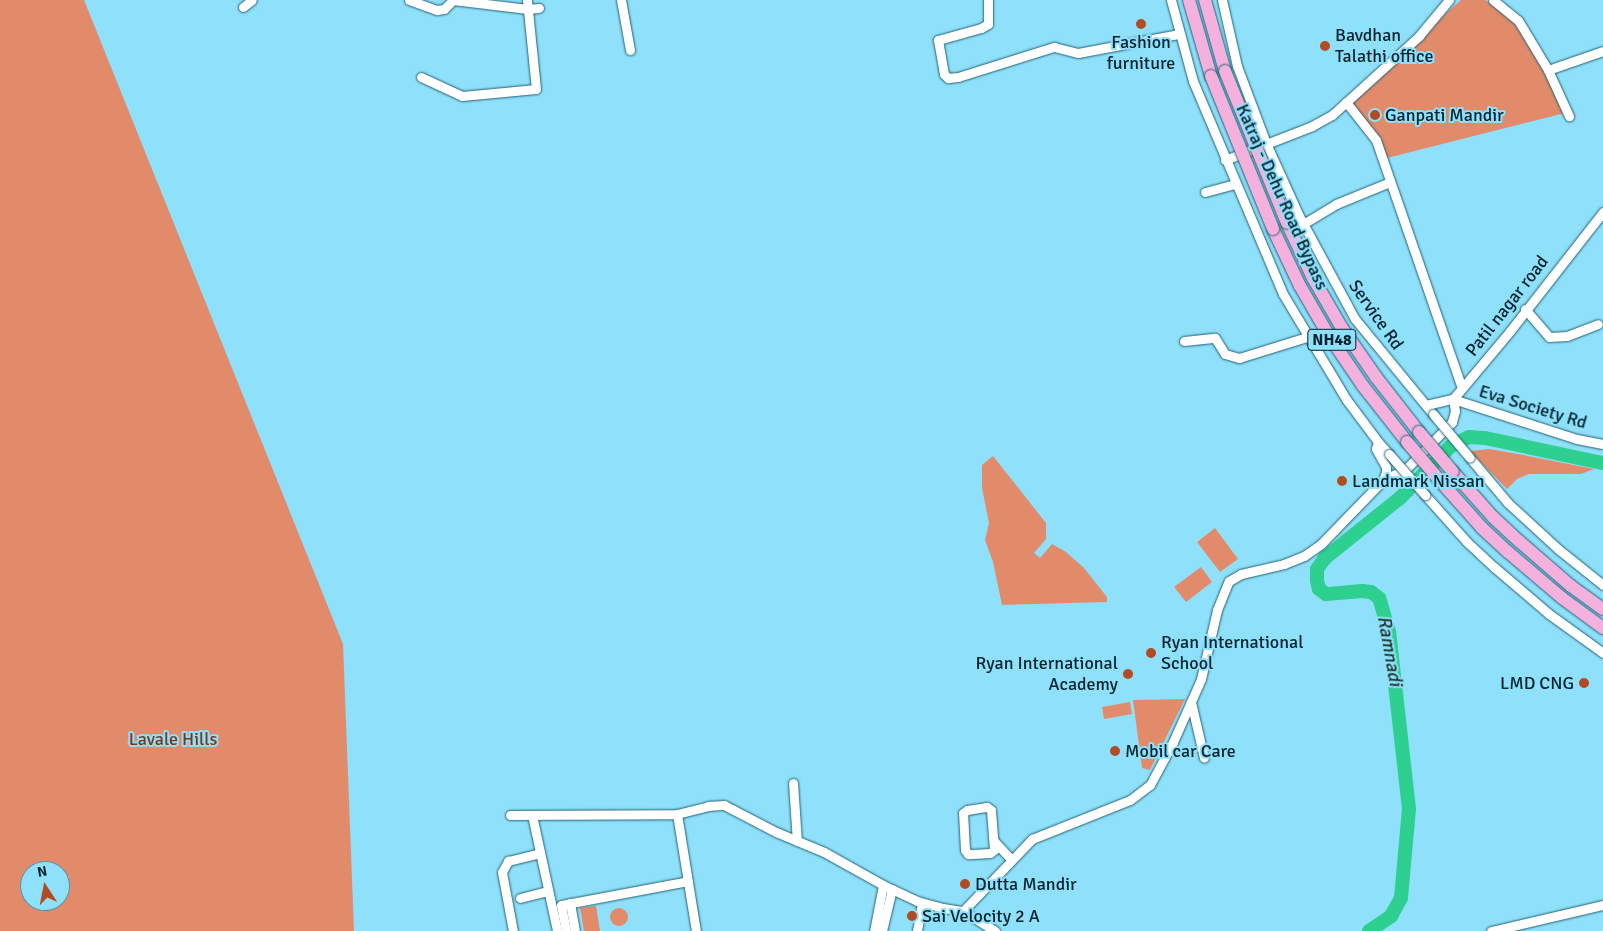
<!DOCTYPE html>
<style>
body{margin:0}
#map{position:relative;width:1603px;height:931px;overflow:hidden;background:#8fe0fb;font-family:Signika,sans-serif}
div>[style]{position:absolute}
.green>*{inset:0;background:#e28b6b}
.round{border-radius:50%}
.river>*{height:14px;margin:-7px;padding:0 7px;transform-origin:7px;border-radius:7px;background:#2dd08f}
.roads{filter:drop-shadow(0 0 1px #236275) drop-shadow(0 0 1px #236275)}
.minor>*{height:9px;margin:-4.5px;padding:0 4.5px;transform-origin:4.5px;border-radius:4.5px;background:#fff}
.highway>*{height:12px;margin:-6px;padding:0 6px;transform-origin:6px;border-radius:6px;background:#f5b1dd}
.bridges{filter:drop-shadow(0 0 1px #236275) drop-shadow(0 0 1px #236275)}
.minor-bridge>*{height:9px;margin:-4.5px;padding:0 4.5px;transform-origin:4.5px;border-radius:4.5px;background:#fff}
.highway-bridge>*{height:12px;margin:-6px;padding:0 6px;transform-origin:6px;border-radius:6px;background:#f5b1dd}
.dots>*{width:14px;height:14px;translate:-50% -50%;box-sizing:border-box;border:2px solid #8fe0fb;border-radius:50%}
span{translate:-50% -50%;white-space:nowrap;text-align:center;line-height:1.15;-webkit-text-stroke:4px #8fe0fb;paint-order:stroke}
.shield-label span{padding:1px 4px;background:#8fe0fb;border:1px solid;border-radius:4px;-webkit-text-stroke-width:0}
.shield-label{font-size:16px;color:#00232d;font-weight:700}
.poi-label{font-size:18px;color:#00232d}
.left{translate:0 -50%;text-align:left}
.right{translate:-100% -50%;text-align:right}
.street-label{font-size:18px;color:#00232d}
.park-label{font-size:18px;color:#803315}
.water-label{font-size:19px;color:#1e362a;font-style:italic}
.north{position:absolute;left:20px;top:861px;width:50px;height:50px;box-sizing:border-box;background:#8fe0fb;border:1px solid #5694a9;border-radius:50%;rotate:349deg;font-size:14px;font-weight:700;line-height:20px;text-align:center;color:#00232d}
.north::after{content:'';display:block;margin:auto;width:18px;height:22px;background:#b24b22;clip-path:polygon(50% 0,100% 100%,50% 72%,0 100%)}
</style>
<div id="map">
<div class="green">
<i style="clip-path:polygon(evenodd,0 0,84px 0,343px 644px,354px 931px,0 931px,0 0,30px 871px,60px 871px,60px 901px,30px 901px,30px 871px)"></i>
<i style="clip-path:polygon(1461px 0,1485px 0,1502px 11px,1527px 37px,1569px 112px,1387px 158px,1346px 102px)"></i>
<i style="clip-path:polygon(1489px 449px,1518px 454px,1594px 469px,1581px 474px,1529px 474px,1517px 479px,1507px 489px,1470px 451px)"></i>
<i style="clip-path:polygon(993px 456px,1046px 523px,1046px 539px,1034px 553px,1040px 558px,1052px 544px,1066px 552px,1084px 568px,1107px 597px,1107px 602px,1002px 605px,993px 562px,985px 540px,989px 523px,982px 488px,982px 465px)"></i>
<i style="clip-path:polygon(1215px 528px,1238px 559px,1220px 572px,1197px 542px)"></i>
<i style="clip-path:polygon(1201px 567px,1212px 582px,1186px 602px,1174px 587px)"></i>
<i style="clip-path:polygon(1185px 699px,1150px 770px,1142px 768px,1133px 700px)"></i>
<i style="clip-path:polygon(1130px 702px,1132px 714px,1104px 719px,1102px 707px)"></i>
<i style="clip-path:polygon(596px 906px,600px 931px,584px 931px,580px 908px)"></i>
<i class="round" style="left:610px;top:908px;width:18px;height:18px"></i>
</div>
<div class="river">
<i style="left:1369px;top:931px;width:27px;rotate:-34deg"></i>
<i style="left:1391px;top:916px;width:21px;rotate:-61deg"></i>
<i style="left:1401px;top:898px;width:89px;rotate:-84.9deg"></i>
<i style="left:1409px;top:809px;width:178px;rotate:-96.4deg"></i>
<i style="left:1389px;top:632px;width:35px;rotate:-106deg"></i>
<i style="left:1379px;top:598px;width:10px;rotate:-143deg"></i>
<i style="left:1371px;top:592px;width:9px;rotate:-174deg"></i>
<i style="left:1362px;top:591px;width:36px;rotate:175deg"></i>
<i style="left:1326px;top:594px;width:9px;rotate:-144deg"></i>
<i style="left:1319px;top:589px;width:9px;rotate:-103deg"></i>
<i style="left:1317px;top:580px;width:11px;rotate:-90deg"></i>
<i style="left:1317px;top:569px;width:14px;rotate:-54deg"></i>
<i style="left:1325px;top:558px;width:96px;rotate:-38.7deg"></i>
<i style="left:1400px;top:498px;width:73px;rotate:-45.6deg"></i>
<i style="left:1451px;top:446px;width:20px;rotate:-27deg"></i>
<i style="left:1469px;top:437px;width:16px;rotate:4deg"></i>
<i style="left:1485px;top:438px;width:121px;rotate:12deg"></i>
</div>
<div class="roads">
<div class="minor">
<i style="left:409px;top:0;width:30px;rotate:20deg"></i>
<i style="left:437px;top:10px;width:7px;rotate:-8deg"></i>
<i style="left:444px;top:9px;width:13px;rotate:-45deg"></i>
<i style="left:453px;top:0;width:75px;rotate:6.9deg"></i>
<i style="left:527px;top:9px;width:12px;rotate:-5deg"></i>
<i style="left:621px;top:0;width:51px;rotate:79.8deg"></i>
<i style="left:988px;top:0;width:24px;rotate:90deg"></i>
<i style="left:988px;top:24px;width:8px;rotate:150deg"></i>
<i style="left:981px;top:28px;width:45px;rotate:164.4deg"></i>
<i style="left:938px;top:40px;width:35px;rotate:80deg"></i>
<i style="left:944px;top:74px;width:6px;rotate:45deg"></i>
<i style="left:948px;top:78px;width:10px;rotate:-6deg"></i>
<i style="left:958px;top:77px;width:101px;rotate:-17.4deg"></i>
<i style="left:1054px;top:47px;width:25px;rotate:14deg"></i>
<i style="left:1078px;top:53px;width:103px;rotate:-10.7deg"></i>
<i style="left:1171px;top:0;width:84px;rotate:74.8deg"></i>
<i style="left:1193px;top:81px;width:231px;rotate:67.1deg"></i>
<i style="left:1283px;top:294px;width:122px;rotate:59deg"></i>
<i style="left:1346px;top:399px;width:54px;rotate:53.3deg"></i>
<i style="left:1378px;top:442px;width:16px;rotate:47deg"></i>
<i style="left:1222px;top:0;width:68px;rotate:77.2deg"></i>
<i style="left:1237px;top:66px;width:82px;rotate:69.4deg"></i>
<i style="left:1266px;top:143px;width:80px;rotate:65.7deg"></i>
<i style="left:1299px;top:216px;width:117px;rotate:61.5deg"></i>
<i style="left:1355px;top:319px;width:123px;rotate:50.6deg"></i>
<i style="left:1493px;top:0;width:32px;rotate:39deg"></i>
<i style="left:1518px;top:20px;width:58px;rotate:59deg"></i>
<i style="left:1548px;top:70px;width:51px;rotate:65.5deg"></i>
<i style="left:243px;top:7px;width:11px;rotate:-38deg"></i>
<i style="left:1548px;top:70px;width:58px;rotate:-19.1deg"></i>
<i style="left:421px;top:77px;width:45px;rotate:24.9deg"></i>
<i style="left:462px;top:96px;width:74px;rotate:-5.4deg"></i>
<i style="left:536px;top:89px;width:89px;rotate:-95.8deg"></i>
<i style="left:1346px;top:102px;width:48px;rotate:51.7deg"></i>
<i style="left:1376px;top:140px;width:262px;rotate:70.9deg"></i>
<i style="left:1225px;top:160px;width:93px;rotate:-21.3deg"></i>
<i style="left:1312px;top:126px;width:23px;rotate:-29deg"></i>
<i style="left:1332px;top:115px;width:118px;rotate:-42.2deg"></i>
<i style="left:1419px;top:36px;width:47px;rotate:-50.2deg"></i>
<i style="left:1205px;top:192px;width:31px;rotate:-15deg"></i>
<i style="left:1303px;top:224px;width:39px;rotate:-31deg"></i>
<i style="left:1336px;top:204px;width:58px;rotate:-22.2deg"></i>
<i style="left:1525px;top:309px;width:37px;rotate:49deg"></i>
<i style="left:1549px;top:337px;width:18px;rotate:-3deg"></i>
<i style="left:1567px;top:336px;width:33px;rotate:-21deg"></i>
<i style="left:1184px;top:341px;width:31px;rotate:-6deg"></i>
<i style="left:1215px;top:338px;width:19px;rotate:58deg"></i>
<i style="left:1225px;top:354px;width:15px;rotate:16deg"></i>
<i style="left:1239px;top:358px;width:71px;rotate:-17.2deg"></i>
<i style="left:1453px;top:399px;width:130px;rotate:17.9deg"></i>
<i style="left:1577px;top:439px;width:26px;rotate:11deg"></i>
<i style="left:1426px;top:405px;width:28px;rotate:-13deg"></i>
<i style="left:1453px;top:399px;width:89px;rotate:-50deg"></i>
<i style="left:1510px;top:331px;width:151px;rotate:-52deg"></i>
<i style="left:1470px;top:458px;width:59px;rotate:49.8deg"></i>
<i style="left:1508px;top:503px;width:68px;rotate:42.6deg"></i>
<i style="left:1558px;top:549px;width:58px;rotate:38.7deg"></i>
<i style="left:1383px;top:480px;width:25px;rotate:-26deg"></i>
<i style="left:1406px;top:469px;width:66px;rotate:-45.6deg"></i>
<i style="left:1452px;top:422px;width:11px;rotate:-75deg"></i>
<i style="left:1455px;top:411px;width:12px;rotate:-99deg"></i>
<i style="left:1425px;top:495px;width:63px;rotate:48.2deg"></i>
<i style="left:1467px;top:542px;width:37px;rotate:43deg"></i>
<i style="left:1494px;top:567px;width:72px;rotate:40.5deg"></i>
<i style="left:1549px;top:614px;width:67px;rotate:35.8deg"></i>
<i style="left:1191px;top:702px;width:57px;rotate:76.9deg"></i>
<i style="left:793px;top:783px;width:58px;rotate:86.1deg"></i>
<i style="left:987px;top:807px;width:5px;rotate:37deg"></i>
<i style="left:991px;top:810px;width:40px;rotate:85.7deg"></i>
<i style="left:994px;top:850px;width:5px;rotate:143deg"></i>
<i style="left:990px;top:853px;width:22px;rotate:177deg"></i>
<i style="left:968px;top:854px;width:5px;rotate:-127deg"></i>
<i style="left:965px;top:850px;width:37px;rotate:-93deg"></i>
<i style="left:963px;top:813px;width:5px;rotate:-37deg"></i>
<i style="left:967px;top:810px;width:20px;rotate:-9deg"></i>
<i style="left:677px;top:814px;width:119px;rotate:80.8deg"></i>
<i style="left:510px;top:815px;width:167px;rotate:-0.3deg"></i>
<i style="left:677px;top:814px;width:32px;rotate:-14deg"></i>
<i style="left:708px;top:806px;width:16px;rotate:-4deg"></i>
<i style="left:724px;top:805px;width:59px;rotate:27.4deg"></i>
<i style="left:776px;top:832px;width:52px;rotate:22.6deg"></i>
<i style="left:824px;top:852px;width:68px;rotate:29.2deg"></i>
<i style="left:883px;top:885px;width:38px;rotate:25deg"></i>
<i style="left:917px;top:901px;width:27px;rotate:15deg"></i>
<i style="left:943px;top:908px;width:20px;rotate:9deg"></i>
<i style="left:963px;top:911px;width:38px;rotate:32deg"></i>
<i style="left:532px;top:815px;width:119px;rotate:77.8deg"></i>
<i style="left:994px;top:841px;width:25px;rotate:47deg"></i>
<i style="left:520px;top:898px;width:29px;rotate:-14deg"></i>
<i style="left:570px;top:903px;width:28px;rotate:80deg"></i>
<i style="left:963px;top:911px;width:100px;rotate:-46.2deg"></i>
<i style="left:1032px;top:839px;width:105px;rotate:-21.7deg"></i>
<i style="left:1130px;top:800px;width:25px;rotate:-37deg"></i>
<i style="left:1150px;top:785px;width:49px;rotate:-61.9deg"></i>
<i style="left:1173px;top:742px;width:69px;rotate:-66deg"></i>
<i style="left:1201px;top:679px;width:71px;rotate:-76.9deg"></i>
<i style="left:1217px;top:610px;width:31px;rotate:-68deg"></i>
<i style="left:1229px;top:581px;width:14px;rotate:-30deg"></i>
<i style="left:1241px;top:574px;width:44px;rotate:-13.1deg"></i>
<i style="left:1284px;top:564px;width:22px;rotate:-22deg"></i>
<i style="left:1304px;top:556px;width:21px;rotate:-35deg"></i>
<i style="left:1321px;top:544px;width:89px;rotate:-45.9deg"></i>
<i style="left:1383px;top:480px;width:9px;rotate:-69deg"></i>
<i style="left:1386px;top:472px;width:5px;rotate:-90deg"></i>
<i style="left:1386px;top:467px;width:21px;rotate:-119deg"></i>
<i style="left:1376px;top:449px;width:7px;rotate:-74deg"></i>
<i style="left:513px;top:931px;width:60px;rotate:-100.6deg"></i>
<i style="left:502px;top:872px;width:13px;rotate:-61deg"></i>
<i style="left:508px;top:861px;width:33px;rotate:-14deg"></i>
<i style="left:566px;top:931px;width:26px;rotate:-101deg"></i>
<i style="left:561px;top:905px;width:129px;rotate:-10.7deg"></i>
<i style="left:874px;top:931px;width:47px;rotate:-78.9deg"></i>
<i style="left:882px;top:931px;width:43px;rotate:-76.6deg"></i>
<i style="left:917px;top:931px;width:29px;rotate:-80deg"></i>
<i style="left:1491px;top:931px;width:115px;rotate:-13.1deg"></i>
</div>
<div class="highway">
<i style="left:1189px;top:0;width:79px;rotate:73.9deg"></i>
<i style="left:1205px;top:0;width:74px;rotate:74.3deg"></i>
<i style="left:1287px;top:223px;width:61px;rotate:64.7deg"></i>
<i style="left:1313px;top:278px;width:58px;rotate:59.9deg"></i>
<i style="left:1342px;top:328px;width:60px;rotate:55.2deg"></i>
<i style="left:1376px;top:377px;width:70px;rotate:52deg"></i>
<i style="left:1273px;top:229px;width:63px;rotate:64.7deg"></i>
<i style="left:1300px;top:286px;width:58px;rotate:59.9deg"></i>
<i style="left:1329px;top:336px;width:60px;rotate:55.8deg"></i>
<i style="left:1363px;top:386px;width:71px;rotate:51.8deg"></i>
<i style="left:1453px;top:472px;width:60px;rotate:48.4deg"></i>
<i style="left:1493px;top:517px;width:35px;rotate:43deg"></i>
<i style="left:1519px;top:541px;width:69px;rotate:40.9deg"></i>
<i style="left:1571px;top:586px;width:39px;rotate:36deg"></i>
<i style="left:1441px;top:482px;width:62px;rotate:48.3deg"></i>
<i style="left:1482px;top:528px;width:35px;rotate:43deg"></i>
<i style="left:1508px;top:552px;width:71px;rotate:40.4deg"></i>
<i style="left:1562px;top:598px;width:51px;rotate:36.2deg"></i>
</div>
</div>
<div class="bridges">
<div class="minor-bridge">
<i style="left:1433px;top:414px;width:57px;rotate:49.9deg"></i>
<i style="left:1389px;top:454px;width:55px;rotate:48.7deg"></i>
</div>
<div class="highway-bridge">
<i style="left:1225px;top:71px;width:164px;rotate:67.8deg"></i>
<i style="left:1211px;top:76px;width:165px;rotate:67.9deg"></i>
<i style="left:1419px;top:432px;width:52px;rotate:49.6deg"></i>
<i style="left:1407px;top:442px;width:52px;rotate:49.6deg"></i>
</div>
</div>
<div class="dots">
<i style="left:1141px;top:24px;background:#b24b22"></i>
<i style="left:1325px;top:46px;background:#b24b22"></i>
<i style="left:1375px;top:115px;background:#b24b22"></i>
<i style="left:1342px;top:481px;background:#b24b22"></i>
<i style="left:1151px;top:653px;background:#b24b22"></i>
<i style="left:1128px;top:674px;background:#b24b22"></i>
<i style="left:1584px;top:683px;background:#b24b22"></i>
<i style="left:1115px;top:751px;background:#b24b22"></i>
<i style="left:965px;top:884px;background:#b24b22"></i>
<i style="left:912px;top:916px;background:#b24b22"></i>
</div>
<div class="shield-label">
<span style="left:1332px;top:340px">NH48</span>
</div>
<div class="poi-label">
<span class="left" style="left:1335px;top:46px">Bavdhan<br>Talathi office</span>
<span style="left:1141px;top:53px">Fashion<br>furniture</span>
<span class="left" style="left:1385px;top:115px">Ganpati Mandir</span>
<span class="left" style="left:1352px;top:481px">Landmark Nissan</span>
<span class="left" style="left:1161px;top:653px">Ryan International<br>School</span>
<span class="right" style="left:1118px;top:674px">Ryan International<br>Academy</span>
<span class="right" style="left:1574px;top:683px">LMD CNG</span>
<span class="left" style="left:1125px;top:751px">Mobil car Care</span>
<span class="left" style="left:975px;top:884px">Dutta Mandir</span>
<span class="left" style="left:922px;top:916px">Sai Velocity 2 A</span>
</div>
<div class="street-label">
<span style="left:1282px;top:197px;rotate:66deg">Katraj - Dehu Road Bypass</span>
<span style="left:1507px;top:306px;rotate:-52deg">Patil nagar road</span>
<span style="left:1376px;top:315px;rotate:55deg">Service Rd</span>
<span style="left:1533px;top:407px;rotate:17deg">Eva Society Rd</span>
</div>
<div class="park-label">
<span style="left:173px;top:739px">Lavale Hills</span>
</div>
<div class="water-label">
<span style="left:1389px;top:651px;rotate:80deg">Ramnadi</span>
</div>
<div class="north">N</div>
</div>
